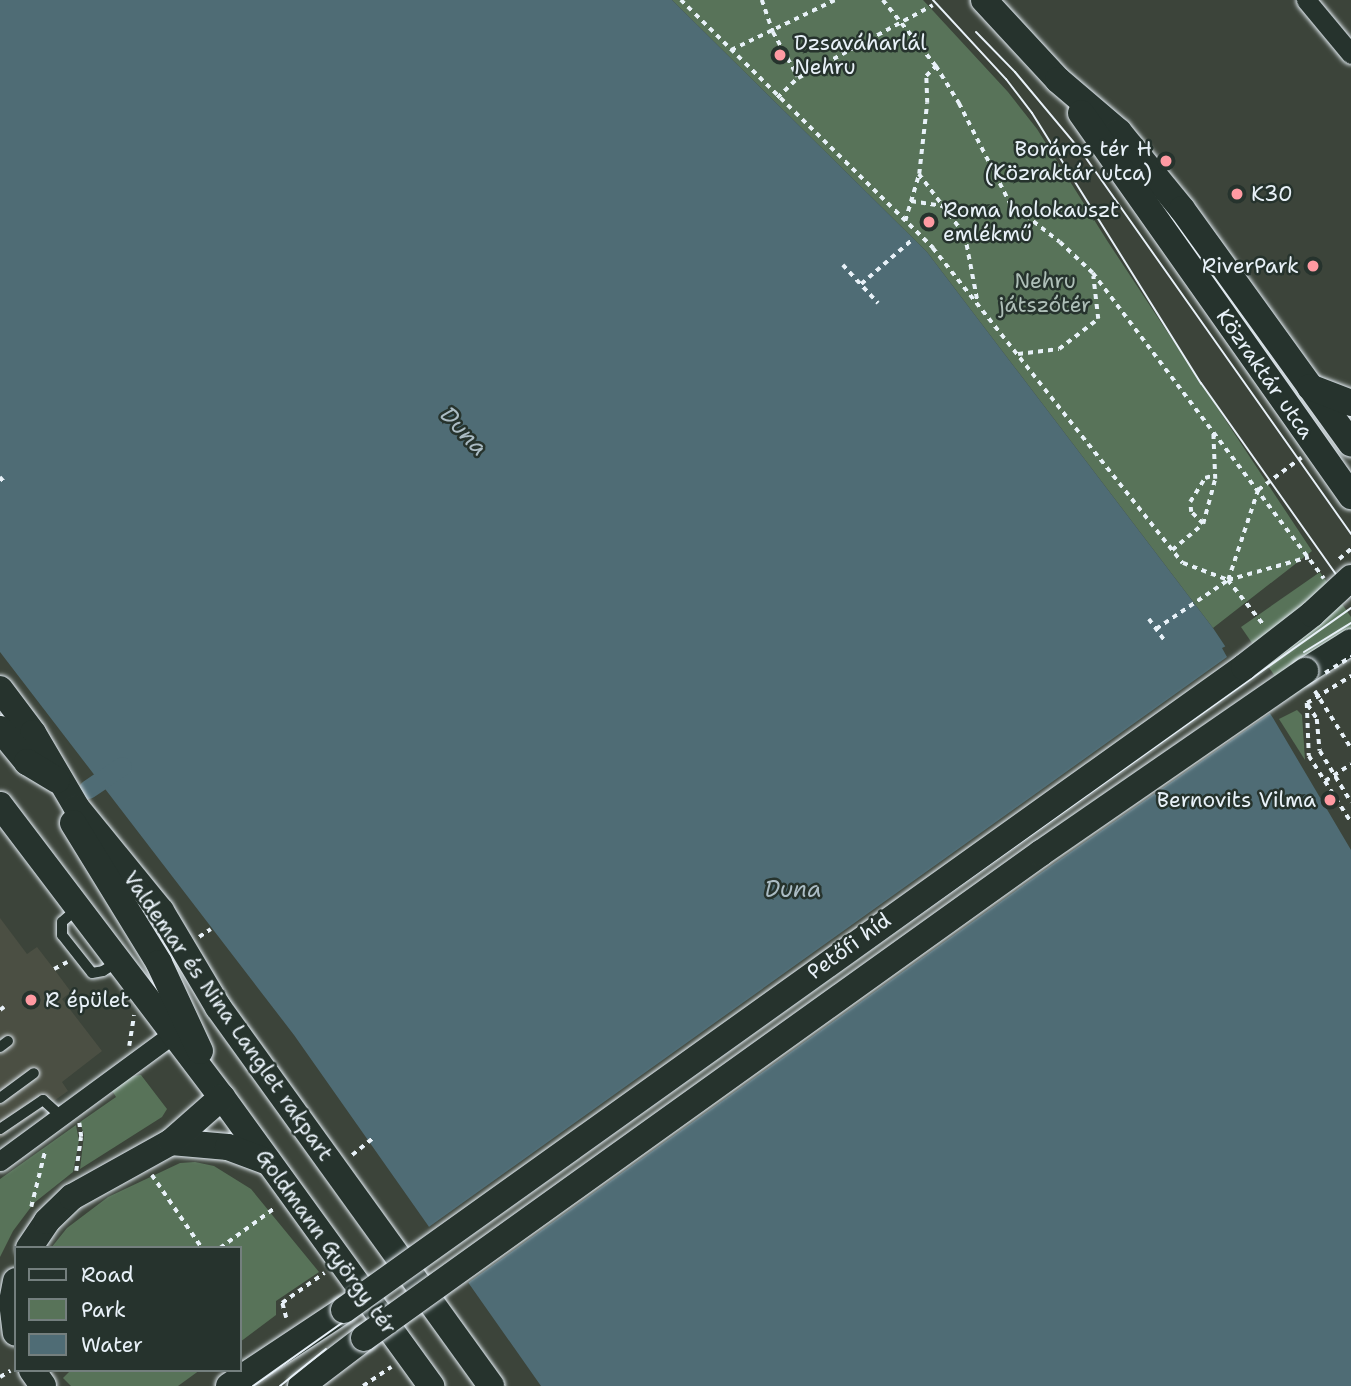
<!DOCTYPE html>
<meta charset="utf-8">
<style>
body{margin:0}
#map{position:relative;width:1351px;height:1386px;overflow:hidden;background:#3c443a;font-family:"Shantell Sans",sans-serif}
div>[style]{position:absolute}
.built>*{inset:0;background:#4b4f43}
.green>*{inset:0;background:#587359}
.water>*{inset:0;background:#4f6c75}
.pier>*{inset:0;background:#3c443a}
.canal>*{height:19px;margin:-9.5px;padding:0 9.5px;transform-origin:9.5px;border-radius:9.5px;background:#4f6c75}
.path>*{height:3.5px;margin-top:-1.75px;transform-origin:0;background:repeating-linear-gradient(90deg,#e8f1f8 0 5px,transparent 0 10px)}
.roads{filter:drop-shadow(0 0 2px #e8f1f8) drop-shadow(0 0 2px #e8f1f8)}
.lane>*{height:10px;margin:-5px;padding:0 5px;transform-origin:5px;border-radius:5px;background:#26332d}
.street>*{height:19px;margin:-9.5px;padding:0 9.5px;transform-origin:9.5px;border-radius:9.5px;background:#26332d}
.secondary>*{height:26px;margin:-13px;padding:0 13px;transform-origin:13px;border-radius:13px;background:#26332d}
.tram>*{height:2px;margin:-1px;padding:0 1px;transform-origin:1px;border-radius:1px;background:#e8f1f8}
.path-bridge>*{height:3.5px;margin-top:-1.75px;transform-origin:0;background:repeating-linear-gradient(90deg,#e8f1f8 0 5px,transparent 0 10px)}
.bridges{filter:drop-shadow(0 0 2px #e8f1f8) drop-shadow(0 0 2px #e8f1f8)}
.secondary-bridge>*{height:26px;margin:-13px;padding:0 13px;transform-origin:13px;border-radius:13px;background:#26332d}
.dots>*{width:19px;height:19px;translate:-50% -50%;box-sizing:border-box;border:4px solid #26332d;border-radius:50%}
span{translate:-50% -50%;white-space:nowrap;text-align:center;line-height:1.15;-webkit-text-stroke:5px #26332d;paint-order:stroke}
.poi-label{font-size:21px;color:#e8f1f8}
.left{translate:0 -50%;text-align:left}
.right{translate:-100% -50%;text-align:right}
.park-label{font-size:21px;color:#aebfb8}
.street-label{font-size:21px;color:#e8f1f8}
.water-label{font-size:23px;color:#abbcc4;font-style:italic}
.legend{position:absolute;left:14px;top:1246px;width:228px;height:126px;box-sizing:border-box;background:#26332d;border:2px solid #747f7e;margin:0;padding:9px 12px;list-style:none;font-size:21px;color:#e8f1f8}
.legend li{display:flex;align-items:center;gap:14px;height:35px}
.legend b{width:35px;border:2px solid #747f7e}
</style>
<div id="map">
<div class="built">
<i style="clip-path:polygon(0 918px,27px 954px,37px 947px,54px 969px,71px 992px,62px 999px,102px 1051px,62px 1082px,68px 1091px,0 1139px)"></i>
</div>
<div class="green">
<i style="clip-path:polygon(672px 0,923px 0,1008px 92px,1037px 129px,1108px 242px,1312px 551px,1213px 628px,927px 252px)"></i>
<i style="clip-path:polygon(1320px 572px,1351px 617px,1351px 656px,1290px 698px,1241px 627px)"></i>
<i style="clip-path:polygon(1297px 710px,1302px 715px,1305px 760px,1279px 719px)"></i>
<i style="clip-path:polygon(141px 1075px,167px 1109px,162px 1117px,80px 1169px,84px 1135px,80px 1122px,116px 1097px,111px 1089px,133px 1076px)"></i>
<i style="clip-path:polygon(76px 1125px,79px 1141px,73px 1172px,34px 1203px,13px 1231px,0 1257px,0 1179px)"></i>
<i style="clip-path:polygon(195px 1162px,214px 1166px,251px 1189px,319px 1272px,276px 1301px,276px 1315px,240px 1342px,240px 1248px,51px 1248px,67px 1228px,108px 1197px,180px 1163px)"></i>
<i style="clip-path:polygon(71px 1370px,200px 1370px,178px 1386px,71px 1386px,63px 1378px)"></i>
</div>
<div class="water">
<i style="clip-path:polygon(0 0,672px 0,927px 252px,1213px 628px,1273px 718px,1351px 850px,1351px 1386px,541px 1386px,294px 1035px,0 652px)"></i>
</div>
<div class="pier">
<i style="clip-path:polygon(1228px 645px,1275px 715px,1272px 712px,1049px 867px,465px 1285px,426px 1229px,1227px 657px,1222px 648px)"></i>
</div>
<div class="canal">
<i style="left:88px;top:789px;width:41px;rotate:-34.1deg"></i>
</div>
<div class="path">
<i style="left:681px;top:0;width:354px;rotate:44.5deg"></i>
<i style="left:933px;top:248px;width:402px;rotate:51.6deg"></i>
<i style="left:1183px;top:563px;width:48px;rotate:20.7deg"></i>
<i style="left:1228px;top:580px;width:56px;rotate:51.5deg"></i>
<i style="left:762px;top:0;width:34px;rotate:71deg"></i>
<i style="left:773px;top:32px;width:51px;rotate:60.9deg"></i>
<i style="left:883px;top:0;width:85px;rotate:51.2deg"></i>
<i style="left:936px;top:66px;width:44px;rotate:58.1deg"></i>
<i style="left:959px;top:103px;width:112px;rotate:63deg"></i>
<i style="left:1010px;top:203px;width:63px;rotate:38deg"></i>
<i style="left:1060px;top:242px;width:45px;rotate:43.2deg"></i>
<i style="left:1093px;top:273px;width:383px;rotate:52.9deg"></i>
<i style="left:731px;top:50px;width:115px;rotate:-25.7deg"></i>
<i style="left:777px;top:98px;width:29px;rotate:-44deg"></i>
<i style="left:798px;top:78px;width:153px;rotate:-28.4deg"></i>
<i style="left:919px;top:174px;width:76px;rotate:53deg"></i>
<i style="left:965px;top:235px;width:69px;rotate:79.2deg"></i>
<i style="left:911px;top:201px;width:32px;rotate:9deg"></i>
<i style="left:905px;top:221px;width:49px;rotate:-73.4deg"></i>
<i style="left:919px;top:174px;width:71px;rotate:-83.6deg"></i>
<i style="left:927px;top:103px;width:27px;rotate:-92deg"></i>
<i style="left:926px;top:76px;width:14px;rotate:-45deg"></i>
<i style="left:843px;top:265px;width:52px;rotate:47.4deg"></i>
<i style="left:861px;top:284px;width:69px;rotate:-40.9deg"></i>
<i style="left:1018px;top:354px;width:41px;rotate:-7deg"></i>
<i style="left:1059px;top:349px;width:49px;rotate:-37.6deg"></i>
<i style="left:1098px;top:319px;width:43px;rotate:-96.6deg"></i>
<i style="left:0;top:477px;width:8px;rotate:50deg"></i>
<i style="left:1203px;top:524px;width:17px;rotate:-135deg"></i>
<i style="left:1191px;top:512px;width:10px;rotate:-96deg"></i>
<i style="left:1190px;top:502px;width:28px;rotate:-58deg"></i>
<i style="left:1205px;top:478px;width:10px;rotate:-17deg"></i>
<i style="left:1172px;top:550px;width:40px;rotate:-40deg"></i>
<i style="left:1203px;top:524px;width:47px;rotate:-75.1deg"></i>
<i style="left:1215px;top:479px;width:48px;rotate:-92.4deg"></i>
<i style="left:1228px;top:580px;width:95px;rotate:-71.6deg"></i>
<i style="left:1258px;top:490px;width:54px;rotate:-36.7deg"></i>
<i style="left:1149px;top:619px;width:26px;rotate:54deg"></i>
<i style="left:1156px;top:629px;width:87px;rotate:-34.2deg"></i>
<i style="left:1228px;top:580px;width:84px;rotate:-15.9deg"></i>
<i style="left:1315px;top:691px;width:67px;rotate:57.7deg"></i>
<i style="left:1307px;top:703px;width:53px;rotate:87.8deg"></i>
<i style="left:1309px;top:756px;width:78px;rotate:57.5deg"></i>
<i style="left:1307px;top:703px;width:52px;rotate:-31.5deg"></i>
<i style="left:1308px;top:705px;width:17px;rotate:57deg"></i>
<i style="left:1317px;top:719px;width:32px;rotate:85deg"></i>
<i style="left:1320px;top:751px;width:60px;rotate:58.7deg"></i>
<i style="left:1325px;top:781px;width:31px;rotate:-33deg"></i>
<i style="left:199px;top:937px;width:14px;rotate:-34deg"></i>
<i style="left:54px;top:969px;width:15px;rotate:-28deg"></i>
<i style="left:0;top:1010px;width:5px;rotate:-37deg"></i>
<i style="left:129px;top:1046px;width:31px;rotate:-81deg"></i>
<i style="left:352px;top:1155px;width:26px;rotate:-39deg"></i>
<i style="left:76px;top:1171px;width:34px;rotate:-82deg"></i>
<i style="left:81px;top:1137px;width:14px;rotate:-98deg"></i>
<i style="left:152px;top:1175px;width:88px;rotate:55.6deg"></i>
<i style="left:31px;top:1207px;width:58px;rotate:-76deg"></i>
<i style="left:220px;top:1248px;width:69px;rotate:-36.2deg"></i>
<i style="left:286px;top:1318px;width:16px;rotate:-105deg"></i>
<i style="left:282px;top:1303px;width:52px;rotate:-35.5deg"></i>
<i style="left:0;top:1377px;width:12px;rotate:-31deg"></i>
<i style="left:363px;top:1386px;width:34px;rotate:-34deg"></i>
</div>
<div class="roads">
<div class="lane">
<i style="left:78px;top:908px;width:21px;rotate:139deg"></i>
<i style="left:62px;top:922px;width:13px;rotate:90deg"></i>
<i style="left:62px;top:935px;width:48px;rotate:51.7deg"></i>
<i style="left:92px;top:973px;width:11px;rotate:-10deg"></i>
<i style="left:103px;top:971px;width:15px;rotate:-32deg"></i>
<i style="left:0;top:1047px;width:10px;rotate:-37deg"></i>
<i style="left:0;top:1098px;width:42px;rotate:-36.3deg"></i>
<i style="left:0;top:1129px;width:52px;rotate:-34deg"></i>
<i style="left:43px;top:1100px;width:24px;rotate:42deg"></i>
</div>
<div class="street">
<i style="left:1306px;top:0;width:70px;rotate:50.2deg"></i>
<i style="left:0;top:1161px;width:215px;rotate:-36.3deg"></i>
</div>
<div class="secondary">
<i style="left:984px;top:0;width:109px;rotate:47.2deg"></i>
<i style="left:1058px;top:80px;width:80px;rotate:40.4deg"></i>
<i style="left:1119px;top:132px;width:99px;rotate:50.7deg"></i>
<i style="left:1182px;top:209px;width:289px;rotate:54.2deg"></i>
<i style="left:1081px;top:113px;width:469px;rotate:54.8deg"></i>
<i style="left:1310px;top:387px;width:44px;rotate:21.3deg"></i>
<i style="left:1305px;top:671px;width:54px;rotate:-32.2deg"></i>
<i style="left:0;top:689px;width:55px;rotate:53.1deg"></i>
<i style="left:33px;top:733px;width:87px;rotate:59.6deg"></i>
<i style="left:77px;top:808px;width:133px;rotate:50.8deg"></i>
<i style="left:161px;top:911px;width:112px;rotate:59.3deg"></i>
<i style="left:218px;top:1007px;width:467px;rotate:54.2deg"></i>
<i style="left:0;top:729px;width:43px;rotate:50.7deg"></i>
<i style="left:27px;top:762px;width:35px;rotate:31deg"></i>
<i style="left:0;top:805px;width:367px;rotate:52.8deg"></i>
<i style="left:222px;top:1097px;width:357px;rotate:54.1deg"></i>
<i style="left:73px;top:823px;width:164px;rotate:58.4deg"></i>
<i style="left:159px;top:963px;width:97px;rotate:65deg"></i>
<i style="left:171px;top:1142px;width:57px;rotate:5deg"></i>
<i style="left:228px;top:1147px;width:43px;rotate:20.6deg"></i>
<i style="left:29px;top:1248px;width:32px;rotate:-56deg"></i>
<i style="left:47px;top:1221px;width:35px;rotate:-44deg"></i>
<i style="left:72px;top:1197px;width:113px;rotate:-29.1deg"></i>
<i style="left:171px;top:1142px;width:68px;rotate:-41.4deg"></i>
<i style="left:16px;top:1281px;width:21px;rotate:101deg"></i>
<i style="left:12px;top:1302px;width:31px;rotate:83deg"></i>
<i style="left:32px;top:1370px;width:19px;rotate:55deg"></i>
<i style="left:229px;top:1386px;width:138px;rotate:-33.5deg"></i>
<i style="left:301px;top:1386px;width:79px;rotate:-37.3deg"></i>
</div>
</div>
<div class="tram">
<i style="left:933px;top:0;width:108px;rotate:47.3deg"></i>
<i style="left:1006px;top:79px;width:43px;rotate:52.6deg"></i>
<i style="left:1032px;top:113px;width:319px;rotate:58deg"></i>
<i style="left:1201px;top:383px;width:261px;rotate:54.8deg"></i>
<i style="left:976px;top:32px;width:56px;rotate:45.7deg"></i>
<i style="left:1015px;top:72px;width:103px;rotate:50.1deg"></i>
<i style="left:1081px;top:151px;width:469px;rotate:54.8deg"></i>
<i style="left:1304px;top:652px;width:55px;rotate:-31.7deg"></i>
<i style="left:253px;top:1386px;width:1346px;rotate:-35.32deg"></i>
<i style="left:280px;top:1386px;width:59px;rotate:-38.8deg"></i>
</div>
<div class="path-bridge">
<i style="left:1339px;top:559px;width:16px;rotate:-40deg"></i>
<i style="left:1325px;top:673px;width:31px;rotate:-32deg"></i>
</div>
<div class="bridges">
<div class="secondary-bridge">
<i style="left:344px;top:1310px;width:1106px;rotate:-35.54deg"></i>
<i style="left:1244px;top:667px;width:86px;rotate:-37.9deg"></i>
<i style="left:1312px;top:614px;width:53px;rotate:-42.7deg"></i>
<i style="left:364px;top:1338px;width:833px;rotate:-35.62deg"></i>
<i style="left:1041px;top:853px;width:321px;rotate:-34.6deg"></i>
</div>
</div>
<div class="dots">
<i style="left:780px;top:55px;background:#ff9aa2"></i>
<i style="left:1166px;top:161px;background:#ff9aa2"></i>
<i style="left:1237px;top:194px;background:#ff9aa2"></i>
<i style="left:929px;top:222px;background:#ff9aa2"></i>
<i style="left:1313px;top:266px;background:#ff9aa2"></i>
<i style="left:1330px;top:800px;background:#ff9aa2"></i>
<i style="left:31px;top:1000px;background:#ff9aa2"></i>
</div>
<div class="poi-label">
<span class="left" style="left:794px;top:55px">Dzsaváharlál<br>Nehru</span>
<span class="right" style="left:1152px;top:161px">Boráros tér H<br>(Közraktár utca)</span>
<span class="left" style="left:1251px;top:194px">K30</span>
<span class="left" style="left:943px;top:222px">Roma holokauszt<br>emlékmű</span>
<span class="right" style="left:1299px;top:266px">RiverPark</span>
<span class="right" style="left:1316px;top:800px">Bernovits Vilma</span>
<span class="left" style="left:45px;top:1000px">R épület</span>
</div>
<div class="park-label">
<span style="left:1045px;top:293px">Nehru<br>játszótér</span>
</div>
<div class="street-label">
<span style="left:1265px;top:374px;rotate:55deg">Közraktár utca</span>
<span style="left:849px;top:946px;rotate:-36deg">Petőfi híd</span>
<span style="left:228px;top:1016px;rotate:55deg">Valdemar és Nina Langlet rakpart</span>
<span style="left:326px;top:1242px;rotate:54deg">Goldmann György tér</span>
</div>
<div class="water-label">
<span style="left:464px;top:431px;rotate:47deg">Duna</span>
<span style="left:793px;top:889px">Duna</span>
</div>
<ul class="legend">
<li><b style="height:9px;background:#26332d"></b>Road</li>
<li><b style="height:19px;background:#587359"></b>Park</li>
<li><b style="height:19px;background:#4f6c75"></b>Water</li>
</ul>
</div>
